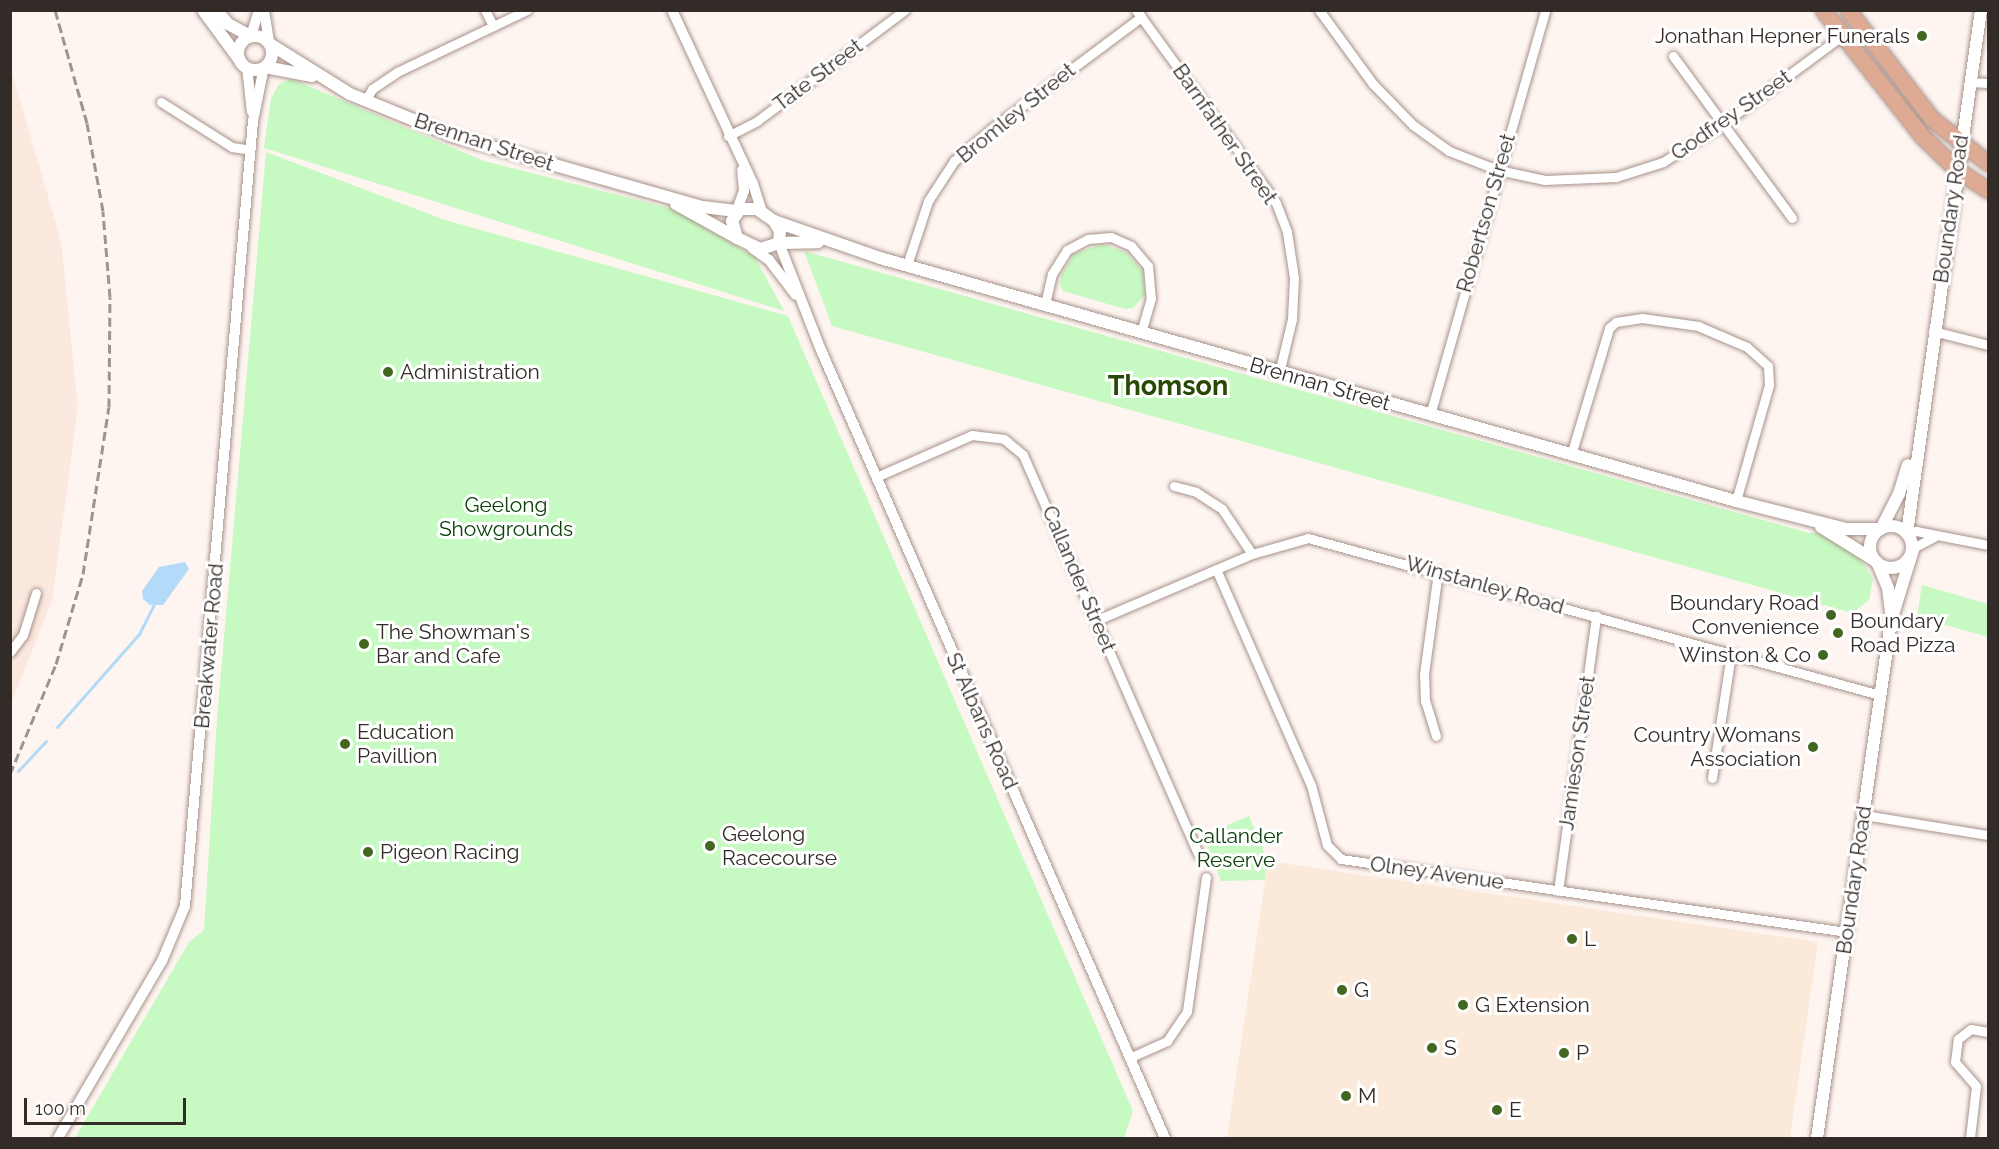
<!DOCTYPE html>
<style>
body{margin:0}
#map{position:relative;width:1999px;height:1149px;overflow:hidden;background:#fef5f1;font-family:Raleway,sans-serif}
div>[style]{position:absolute}
.built>*{inset:0;background:#fbe9e0}
.education>*{inset:0;background:#fbead9}
.green>*{inset:0;background:#c7f9c2}
.water>*{inset:0;background:#b3dbf9}
.stream>*{height:3px;margin:-1.5px;padding:0 1.5px;transform-origin:1.5px;border-radius:1.5px;background:#b3dbf9}
.roads{filter:drop-shadow(0 0 2px #a79289) drop-shadow(0 0 2px #a79289)}
.minor>*{height:9px;margin:-4.5px;padding:0 4.5px;transform-origin:4.5px;border-radius:4.5px;background:#fff}
.tertiary>*{height:10px;margin:-5px;padding:0 5px;transform-origin:5px;border-radius:5px;background:#fff}
.secondary>*{height:12px;margin:-6px;padding:0 6px;transform-origin:6px;border-radius:6px;background:#fff}
.secondary>.ring{margin:-6px;padding:0;box-sizing:content-box;background:none;border:12px solid #fff;border-radius:50%}
.trunk>*{height:15px;margin:-7.5px;padding:0 7.5px;transform-origin:7.5px;border-radius:7.5px;background:#dfaa93}
.rail>*{height:3px;margin-top:-1.5px;transform-origin:0;background:repeating-linear-gradient(90deg,#9d9490 0 9px,transparent 0 13.5px)}
.dots>*{width:16px;height:16px;translate:-50% -50%;box-sizing:border-box;border:3px solid #fff;border-radius:50%}
span{translate:-50% -50%;white-space:nowrap;text-align:center;line-height:1.15;-webkit-text-stroke:6px #fff;paint-order:stroke}
.poi-label{font-size:21px;color:#332b27}
.right{translate:-100% -50%;text-align:right}
.left{translate:0 -50%;text-align:left}
.street-label{font-size:21px;color:#332b27}
.park-label{font-size:21px;color:#0a4209}
.district-label{font-size:27px;color:#284904;font-weight:700}
.frame{position:absolute;inset:0;border:12px solid #332b27;pointer-events:none}
.scale{position:absolute;left:24px;top:1098px;width:162px;height:27px;box-sizing:border-box;border:3px solid #332b27;border-top:0;padding-left:8px;font-size:18px;line-height:21px;white-space:nowrap;color:#332b27;-webkit-text-stroke:4px #fff;paint-order:stroke}
</style>
<div id="map">
<div class="built">
<i style="clip-path:polygon(10px 65px,61px 241px,78px 408px,52px 601px,11px 704px)"></i>
</div>
<div class="education">
<i style="clip-path:polygon(1268px 861px,1818px 942px,1790px 1138px,1227px 1138px)"></i>
</div>
<div class="green">
<i style="clip-path:polygon(292px 79px,484px 161px,673px 209px,755px 257px,784px 311px,264px 148px,271px 98px,279px 84px)"></i>
<i style="clip-path:polygon(266px 152px,445px 220px,788px 316px,1133px 1111px,1124px 1138px,75px 1138px,189px 942px,204px 930px,217px 719px)"></i>
<i style="clip-path:polygon(1102px 244px,1126px 252px,1143px 271px,1145px 295px,1133px 308px,1125px 309px,1063px 291px,1060px 285px,1061px 275px,1074px 254px)"></i>
<i style="clip-path:polygon(804px 251px,1809px 533px,1819px 532px,1843px 545px,1865px 565px,1873px 579px,1869px 600px,1852px 613px,832px 326px)"></i>
<i style="clip-path:polygon(1922px 585px,1988px 604px,1988px 637px,1917px 617px)"></i>
<i style="clip-path:polygon(1249px 816px,1268px 861px,1265px 880px,1221px 881px,1203px 835px)"></i>
</div>
<div class="water">
<i style="clip-path:polygon(185px 562px,189px 569px,163px 605px,150px 605px,143px 599px,142px 591px,159px 567px)"></i>
</div>
<div class="stream">
<i style="left:57px;top:727px;width:124px;rotate:-48.6deg"></i>
<i style="left:139px;top:634px;width:33px;rotate:-63deg"></i>
<i style="left:18px;top:771px;width:41px;rotate:-47deg"></i>
</div>
<div class="roads">
<div class="minor">
<i style="left:485px;top:10px;width:18px;rotate:63deg"></i>
<i style="left:1136px;top:10px;width:238px;rotate:54deg"></i>
<i style="left:1276px;top:203px;width:31px;rotate:69deg"></i>
<i style="left:1287px;top:232px;width:47px;rotate:81.3deg"></i>
<i style="left:1294px;top:278px;width:41px;rotate:92.8deg"></i>
<i style="left:1292px;top:319px;width:56px;rotate:103.5deg"></i>
<i style="left:1319px;top:10px;width:92px;rotate:53.9deg"></i>
<i style="left:1373px;top:84px;width:57px;rotate:45.7deg"></i>
<i style="left:1413px;top:125px;width:44px;rotate:35.8deg"></i>
<i style="left:1449px;top:151px;width:53px;rotate:21.2deg"></i>
<i style="left:1498px;top:170px;width:48px;rotate:12deg"></i>
<i style="left:1545px;top:180px;width:71px;rotate:-2.4deg"></i>
<i style="left:1616px;top:177px;width:49px;rotate:-17.7deg"></i>
<i style="left:1663px;top:162px;width:72px;rotate:-32.6deg"></i>
<i style="left:1724px;top:123px;width:148px;rotate:-36.5deg"></i>
<i style="left:1673px;top:56px;width:201px;rotate:53.7deg"></i>
<i style="left:1970px;top:82px;width:18px;rotate:3deg"></i>
<i style="left:365px;top:101px;width:14px;rotate:-60deg"></i>
<i style="left:372px;top:89px;width:30px;rotate:-34deg"></i>
<i style="left:397px;top:72px;width:144px;rotate:-25.5deg"></i>
<i style="left:161px;top:102px;width:84px;rotate:32.4deg"></i>
<i style="left:232px;top:147px;width:18px;rotate:9deg"></i>
<i style="left:728px;top:136px;width:33px;rotate:-27deg"></i>
<i style="left:757px;top:121px;width:185px;rotate:-36.9deg"></i>
<i style="left:907px;top:265px;width:67px;rotate:-71.8deg"></i>
<i style="left:928px;top:201px;width:48px;rotate:-57deg"></i>
<i style="left:954px;top:161px;width:52px;rotate:-40.4deg"></i>
<i style="left:994px;top:127px;width:184px;rotate:-36.8deg"></i>
<i style="left:1045px;top:304px;width:31px;rotate:-77deg"></i>
<i style="left:1052px;top:274px;width:28px;rotate:-58deg"></i>
<i style="left:1067px;top:250px;width:24px;rotate:-28deg"></i>
<i style="left:1088px;top:239px;width:23px;rotate:-5deg"></i>
<i style="left:1111px;top:237px;width:22px;rotate:24deg"></i>
<i style="left:1131px;top:246px;width:26px;rotate:50deg"></i>
<i style="left:1148px;top:266px;width:32px;rotate:85deg"></i>
<i style="left:1151px;top:298px;width:36px;rotate:106deg"></i>
<i style="left:1933px;top:331px;width:57px;rotate:14.3deg"></i>
<i style="left:1430px;top:415px;width:421px;rotate:-74.1deg"></i>
<i style="left:1571px;top:455px;width:133px;rotate:-73.3deg"></i>
<i style="left:1609px;top:328px;width:9px;rotate:-41deg"></i>
<i style="left:1616px;top:322px;width:26px;rotate:-9deg"></i>
<i style="left:1642px;top:318px;width:57px;rotate:8.1deg"></i>
<i style="left:1698px;top:326px;width:53px;rotate:23.2deg"></i>
<i style="left:1747px;top:347px;width:28px;rotate:42deg"></i>
<i style="left:1768px;top:366px;width:19px;rotate:87deg"></i>
<i style="left:1769px;top:385px;width:121px;rotate:105.9deg"></i>
<i style="left:876px;top:477px;width:105px;rotate:-23.6deg"></i>
<i style="left:972px;top:435px;width:32px;rotate:7deg"></i>
<i style="left:1004px;top:439px;width:25px;rotate:40deg"></i>
<i style="left:1023px;top:455px;width:436px;rotate:66.3deg"></i>
<i style="left:1174px;top:486px;width:23px;rotate:15deg"></i>
<i style="left:1196px;top:492px;width:31px;rotate:33deg"></i>
<i style="left:1222px;top:509px;width:54px;rotate:56.3deg"></i>
<i style="left:1908px;top:534px;width:9px;rotate:-21deg"></i>
<i style="left:1916px;top:531px;width:73px;rotate:11deg"></i>
<i style="left:1913px;top:548px;width:24px;rotate:-28deg"></i>
<i style="left:1216px;top:569px;width:236px;rotate:66.3deg"></i>
<i style="left:1311px;top:785px;width:62px;rotate:75.1deg"></i>
<i style="left:1327px;top:845px;width:20px;rotate:45deg"></i>
<i style="left:1341px;top:859px;width:511px;rotate:8.21deg"></i>
<i style="left:1097px;top:620px;width:168px;rotate:-23.1deg"></i>
<i style="left:1252px;top:554px;width:58px;rotate:-15.9deg"></i>
<i style="left:1308px;top:538px;width:593px;rotate:15.35deg"></i>
<i style="left:10px;top:652px;width:21px;rotate:-53deg"></i>
<i style="left:23px;top:635px;width:44px;rotate:-72.8deg"></i>
<i style="left:1436px;top:736px;width:37px;rotate:-107deg"></i>
<i style="left:1425px;top:701px;width:27px;rotate:-92deg"></i>
<i style="left:1424px;top:674px;width:103px;rotate:-82.2deg"></i>
<i style="left:1712px;top:778px;width:125px;rotate:-81.3deg"></i>
<i style="left:1864px;top:815px;width:126px;rotate:9.2deg"></i>
<i style="left:1558px;top:891px;width:278px;rotate:-82.1deg"></i>
<i style="left:1129px;top:1058px;width:42px;rotate:-24.1deg"></i>
<i style="left:1167px;top:1041px;width:36px;rotate:-56deg"></i>
<i style="left:1187px;top:1011px;width:135px;rotate:-81.9deg"></i>
<i style="left:1970px;top:1138px;width:52px;rotate:-83.4deg"></i>
<i style="left:1976px;top:1086px;width:32px;rotate:-131deg"></i>
<i style="left:1955px;top:1062px;width:23px;rotate:-83deg"></i>
<i style="left:1958px;top:1039px;width:16px;rotate:-38deg"></i>
<i style="left:1971px;top:1029px;width:17px;rotate:10deg"></i>
</div>
<div class="tertiary">
<i style="left:264px;top:10px;width:32px;rotate:81deg"></i>
<i style="left:672px;top:10px;width:192px;rotate:65deg"></i>
<i style="left:753px;top:184px;width:28px;rotate:72deg"></i>
<i style="left:251px;top:36px;width:27px;rotate:-73deg"></i>
<i style="left:247px;top:67px;width:45px;rotate:83.7deg"></i>
<i style="left:737px;top:210px;width:20px;rotate:-70deg"></i>
<i style="left:744px;top:191px;width:21px;rotate:-95deg"></i>
<i style="left:779px;top:243px;width:115px;rotate:68.6deg"></i>
<i style="left:821px;top:350px;width:860px;rotate:66.42deg"></i>
<i style="left:752px;top:248px;width:21px;rotate:35deg"></i>
<i style="left:769px;top:260px;width:44px;rotate:52.4deg"></i>
<i style="left:58px;top:1138px;width:205px;rotate:-59.6deg"></i>
<i style="left:162px;top:961px;width:60px;rotate:-67.3deg"></i>
<i style="left:185px;top:906px;width:788px;rotate:-85.05deg"></i>
<i style="left:253px;top:121px;width:55px;rotate:-78.5deg"></i>
</div>
<div class="secondary">
<i style="left:203px;top:10px;width:61px;rotate:53.7deg"></i>
<i style="left:216px;top:10px;width:18px;rotate:49deg"></i>
<i style="left:228px;top:24px;width:26px;rotate:28deg"></i>
<i class="ring" style="left:238px;top:36px;width:22px;height:22px"></i>
<i style="left:270px;top:44px;width:94px;rotate:32deg"></i>
<i style="left:350px;top:94px;width:111px;rotate:22.2deg"></i>
<i style="left:453px;top:136px;width:260px;rotate:15.9deg"></i>
<i style="left:703px;top:207px;width:33px;rotate:7deg"></i>
<i style="left:265px;top:67px;width:48px;rotate:10.8deg"></i>
<i style="left:676px;top:204px;width:70px;rotate:29.1deg"></i>
<i style="left:740px;top:209px;width:17px"></i>
<i style="left:757px;top:209px;width:21px;rotate:35deg"></i>
<i style="left:774px;top:221px;width:12px;rotate:59deg"></i>
<i style="left:780px;top:231px;width:12px;rotate:95deg"></i>
<i style="left:779px;top:243px;width:20px;rotate:162deg"></i>
<i style="left:760px;top:249px;width:25px;rotate:-154deg"></i>
<i style="left:737px;top:238px;width:18px;rotate:-106deg"></i>
<i style="left:732px;top:221px;width:14px;rotate:-56deg"></i>
<i style="left:774px;top:221px;width:112px;rotate:19.2deg"></i>
<i style="left:880px;top:258px;width:890px;rotate:15.85deg"></i>
<i style="left:1736px;top:501px;width:114px;rotate:14.3deg"></i>
<i style="left:1846px;top:529px;width:34px"></i>
<i style="left:779px;top:243px;width:39px;rotate:-1deg"></i>
<i class="ring" style="left:1870px;top:526px;width:30px;height:30px"></i>
<i style="left:1821px;top:527px;width:62px;rotate:31.9deg"></i>
<i style="left:1881px;top:529px;width:39px;rotate:-63deg"></i>
<i style="left:1899px;top:494px;width:30px;rotate:-73deg"></i>
<i style="left:1907px;top:533px;width:528px;rotate:-81.95deg"></i>
<i style="left:1877px;top:562px;width:28px;rotate:67deg"></i>
<i style="left:1888px;top:588px;width:25px;rotate:83deg"></i>
<i style="left:1817px;top:1138px;width:522px;rotate:-81.85deg"></i>
<i style="left:1891px;top:621px;width:74px;rotate:-72.8deg"></i>
</div>
<div class="trunk">
<i style="left:1823px;top:10px;width:160px;rotate:51.8deg"></i>
<i style="left:1922px;top:136px;width:49px;rotate:44.2deg"></i>
<i style="left:1957px;top:170px;width:37px;rotate:33deg"></i>
<i style="left:1848px;top:10px;width:138px;rotate:52.4deg"></i>
<i style="left:1932px;top:119px;width:71px;rotate:38.2deg"></i>
</div>
</div>
<div class="rail">
<i style="left:10px;top:774px;width:119px;rotate:-67.3deg"></i>
<i style="left:56px;top:664px;width:94px;rotate:-73.3deg"></i>
<i style="left:83px;top:574px;width:169px;rotate:-81.2deg"></i>
<i style="left:109px;top:407px;width:110px;rotate:-89.5deg"></i>
<i style="left:110px;top:297px;width:86px;rotate:-94.7deg"></i>
<i style="left:103px;top:211px;width:89px;rotate:-100.3deg"></i>
<i style="left:87px;top:123px;width:117px;rotate:-105.8deg"></i>
</div>
<div class="dots">
<i style="left:1922px;top:36px;background:#426721"></i>
<i style="left:388px;top:372px;background:#426721"></i>
<i style="left:1831px;top:615px;background:#426721"></i>
<i style="left:1838px;top:633px;background:#426721"></i>
<i style="left:364px;top:644px;background:#426721"></i>
<i style="left:1823px;top:655px;background:#426721"></i>
<i style="left:345px;top:744px;background:#426721"></i>
<i style="left:1813px;top:747px;background:#426721"></i>
<i style="left:710px;top:846px;background:#426721"></i>
<i style="left:368px;top:852px;background:#426721"></i>
<i style="left:1572px;top:939px;background:#426721"></i>
<i style="left:1342px;top:990px;background:#426721"></i>
<i style="left:1463px;top:1005px;background:#426721"></i>
<i style="left:1432px;top:1048px;background:#426721"></i>
<i style="left:1564px;top:1053px;background:#426721"></i>
<i style="left:1346px;top:1096px;background:#426721"></i>
<i style="left:1497px;top:1110px;background:#426721"></i>
</div>
<div class="poi-label">
<span class="right" style="left:1910px;top:36px">Jonathan Hepner Funerals</span>
<span class="left" style="left:400px;top:372px">Administration</span>
<span class="right" style="left:1819px;top:615px">Boundary Road<br>Convenience</span>
<span class="left" style="left:1850px;top:633px">Boundary<br>Road Pizza</span>
<span class="left" style="left:376px;top:644px">The Showman's<br>Bar and Cafe</span>
<span class="right" style="left:1811px;top:655px">Winston &amp; Co</span>
<span class="left" style="left:357px;top:744px">Education<br>Pavillion</span>
<span class="right" style="left:1801px;top:747px">Country Womans<br>Association</span>
<span class="left" style="left:722px;top:846px">Geelong<br>Racecourse</span>
<span class="left" style="left:380px;top:852px">Pigeon Racing</span>
<span class="left" style="left:1584px;top:939px">L</span>
<span class="left" style="left:1354px;top:990px">G</span>
<span class="left" style="left:1475px;top:1005px">G Extension</span>
<span class="left" style="left:1444px;top:1048px">S</span>
<span class="left" style="left:1576px;top:1053px">P</span>
<span class="left" style="left:1358px;top:1096px">M</span>
<span class="left" style="left:1509px;top:1110px">E</span>
</div>
<div class="street-label">
<span style="left:818px;top:75px;rotate:-37deg">Tate Street</span>
<span style="left:1016px;top:113px;rotate:-39deg">Bromley Street</span>
<span style="left:1731px;top:115px;rotate:-35deg">Godfrey Street</span>
<span style="left:1225px;top:134px;rotate:55deg">Barnfather Street</span>
<span style="left:484px;top:142px;rotate:18deg">Brennan Street</span>
<span style="left:1951px;top:209px;rotate:-82deg">Boundary Road</span>
<span style="left:1486px;top:213px;rotate:-74deg">Robertson Street</span>
<span style="left:1320px;top:384px;rotate:16deg">Brennan Street</span>
<span style="left:1079px;top:579px;rotate:67deg">Callander Street</span>
<span style="left:1485px;top:585px;rotate:16deg">Winstanley Road</span>
<span style="left:209px;top:646px;rotate:-85deg">Breakwater Road</span>
<span style="left:982px;top:721px;rotate:66deg">St Albans Road</span>
<span style="left:1577px;top:753px;rotate:-82deg">Jamieson Street</span>
<span style="left:1437px;top:873px;rotate:8deg">Olney Avenue</span>
<span style="left:1854px;top:880px;rotate:-82deg">Boundary Road</span>
</div>
<div class="park-label">
<span style="left:506px;top:517px">Geelong<br>Showgrounds</span>
<span style="left:1236px;top:848px">Callander<br>Reserve</span>
</div>
<div class="district-label">
<span style="left:1168px;top:386px">Thomson</span>
</div>
<div class="frame"></div>
<div class="scale">100 m</div>
</div>
